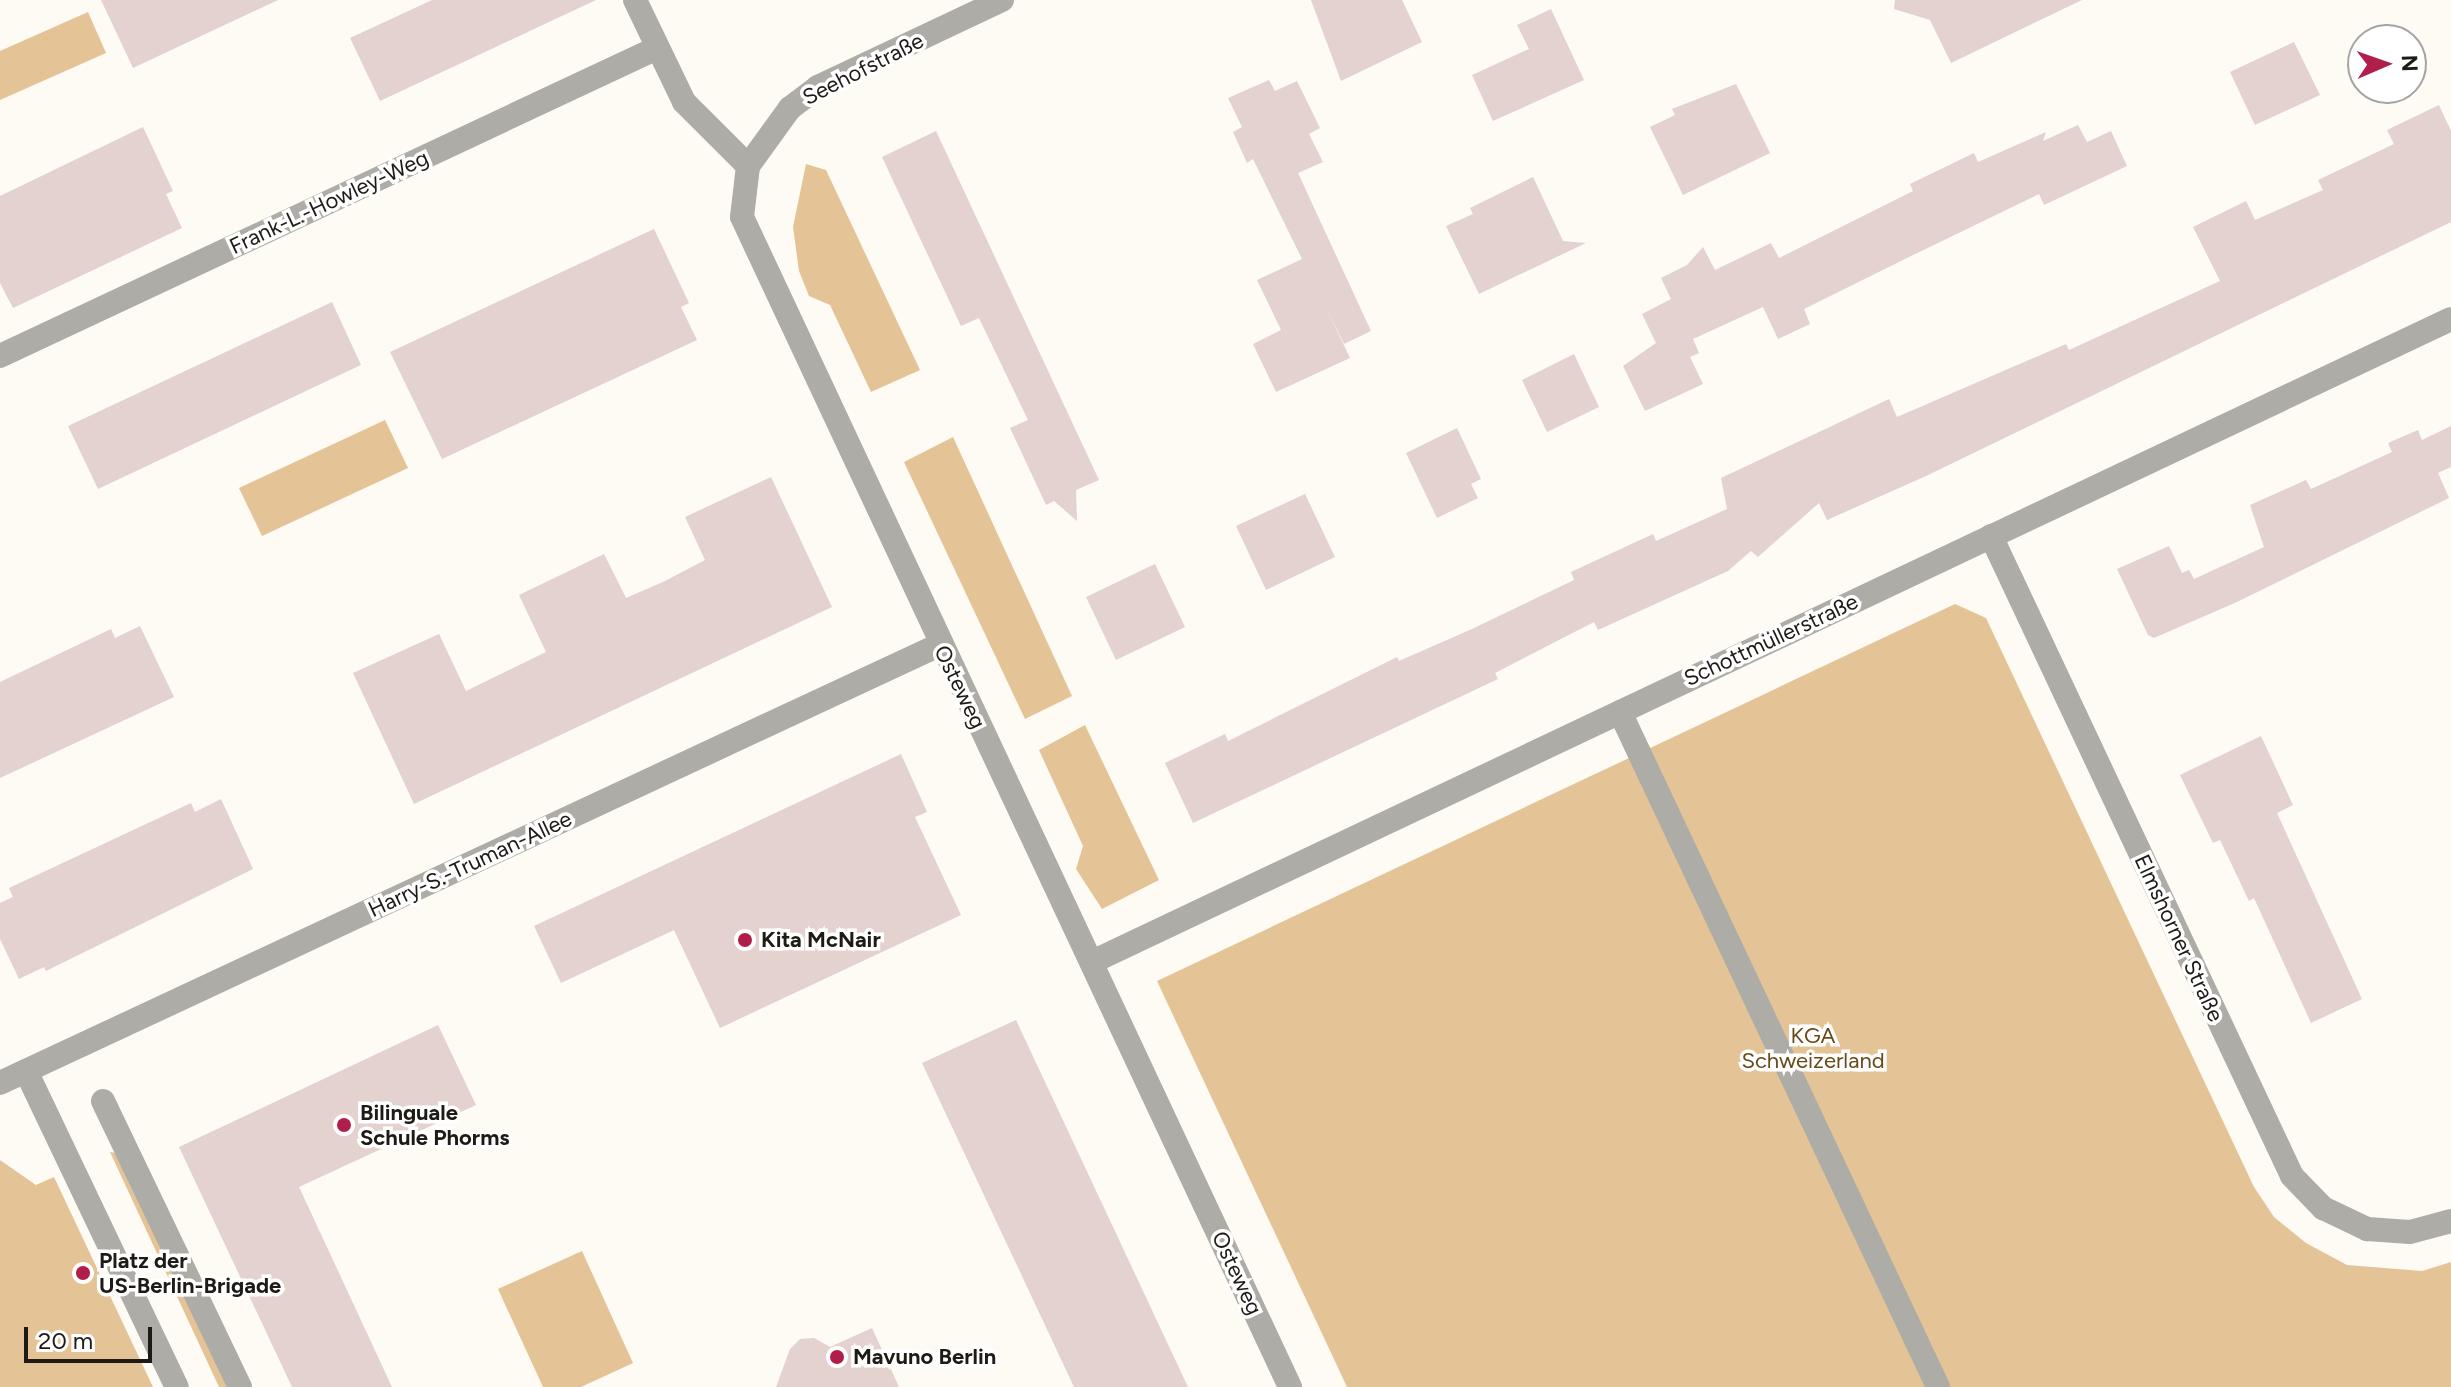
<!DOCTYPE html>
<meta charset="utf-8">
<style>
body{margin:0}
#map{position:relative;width:2451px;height:1387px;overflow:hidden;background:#fefaf4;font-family:Figtree,sans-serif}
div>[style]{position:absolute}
.green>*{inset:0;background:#e4c496}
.building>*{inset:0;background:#e3d2cd}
.minor>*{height:24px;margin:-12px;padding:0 12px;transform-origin:12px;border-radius:12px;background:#aeaca6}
.dots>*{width:22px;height:22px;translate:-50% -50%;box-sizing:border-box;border:4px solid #fff;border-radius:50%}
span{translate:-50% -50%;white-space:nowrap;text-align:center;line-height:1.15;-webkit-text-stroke:7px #fff;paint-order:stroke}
.street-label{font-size:22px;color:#1e1b16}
.poi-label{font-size:22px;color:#1e1b16;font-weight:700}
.left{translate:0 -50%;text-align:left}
.park-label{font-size:22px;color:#684a19}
.north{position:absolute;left:2347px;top:24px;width:80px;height:80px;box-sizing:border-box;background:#fff;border:2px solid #a5a4a2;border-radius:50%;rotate:88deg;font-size:22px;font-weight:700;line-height:32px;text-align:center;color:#1e1b16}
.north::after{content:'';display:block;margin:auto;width:28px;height:36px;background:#b01e4b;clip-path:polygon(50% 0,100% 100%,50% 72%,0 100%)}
.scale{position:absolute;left:24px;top:1327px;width:128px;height:36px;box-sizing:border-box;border:4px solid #1e1b16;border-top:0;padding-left:10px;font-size:24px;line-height:28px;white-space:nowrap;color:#1e1b16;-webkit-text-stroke:6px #fff;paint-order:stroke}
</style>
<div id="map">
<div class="green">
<i style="clip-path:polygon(88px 12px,106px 53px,0 100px,0 51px)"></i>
<i style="clip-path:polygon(806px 164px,826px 170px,920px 370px,871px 392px,830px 305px,809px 296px,799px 271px,793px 227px)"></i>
<i style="clip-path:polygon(385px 420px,408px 468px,262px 536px,239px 488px)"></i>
<i style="clip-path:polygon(953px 437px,1072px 696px,1025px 719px,904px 462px)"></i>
<i style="clip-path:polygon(1955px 604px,1986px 618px,2254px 1187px,2274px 1217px,2306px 1243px,2347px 1265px,2422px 1271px,2451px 1262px,2451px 1387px,1347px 1387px,1157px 981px)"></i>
<i style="clip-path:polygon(1085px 725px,1159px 880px,1102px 909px,1076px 869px,1083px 846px,1039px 750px)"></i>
<i style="clip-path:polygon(110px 1152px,122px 1154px,232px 1387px,219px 1387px)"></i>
<i style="clip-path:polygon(0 1160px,36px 1185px,54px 1177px,153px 1387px,0 1387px)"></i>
<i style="clip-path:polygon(582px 1251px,633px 1363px,581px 1387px,543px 1387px,498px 1289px)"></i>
</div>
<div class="building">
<i style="clip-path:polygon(101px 0,278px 0,133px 68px)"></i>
<i style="clip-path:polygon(432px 0,596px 0,380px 101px,350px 38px)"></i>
<i style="clip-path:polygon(1311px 0,1402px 0,1422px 42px,1341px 81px)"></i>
<i style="clip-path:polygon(1895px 0,2082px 0,1951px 63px,1930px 20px,1894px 9px)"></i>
<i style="clip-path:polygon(1551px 9px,1584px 80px,1493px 121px,1472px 75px,1529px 49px,1517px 25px)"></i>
<i style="clip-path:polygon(2294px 42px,2320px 95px,2255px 125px,2230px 72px)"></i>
<i style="clip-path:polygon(1269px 80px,1275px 91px,1297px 81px,1320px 128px,1309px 134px,1323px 162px,1298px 173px,1371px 331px,1344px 344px,1326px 308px,1350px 358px,1276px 392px,1253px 344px,1281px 330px,1257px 280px,1302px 259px,1253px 159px,1247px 163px,1233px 132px,1242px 127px,1228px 98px)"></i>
<i style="clip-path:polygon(1736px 84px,1770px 153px,1683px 195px,1650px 127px,1675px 115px,1672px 109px)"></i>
<i style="clip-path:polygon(2439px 105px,2451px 131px,2451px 222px,1926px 476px,1827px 520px,1819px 503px,1758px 557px,1751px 551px,1728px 571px,1598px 630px,1594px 622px,1495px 673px,1498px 679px,1193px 823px,1165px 763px,1225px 734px,1228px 741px,1397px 657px,1399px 661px,1472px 629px,1574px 580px,1571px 572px,1653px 534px,1656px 541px,1727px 509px,1721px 478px,1889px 399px,1897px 417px,2066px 344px,2069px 350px,2220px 281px,2193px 227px,2246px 201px,2255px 220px,2323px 190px,2318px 180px,2394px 144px,2387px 130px)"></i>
<i style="clip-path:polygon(2078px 125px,2087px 142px,2111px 131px,2127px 166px,2044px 205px,2039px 194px,1905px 259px,1804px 309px,1810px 324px,1778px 339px,1763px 307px,1693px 339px,1699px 353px,1690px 357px,1703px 384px,1645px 411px,1623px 366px,1656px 343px,1642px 314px,1671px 299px,1661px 278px,1687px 265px,1703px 247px,1715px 270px,1771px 243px,1779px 258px,1913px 191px,1910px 184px,1974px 153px,1978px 162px,2046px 132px,2043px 141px)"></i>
<i style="clip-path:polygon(143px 127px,173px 191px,166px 194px,182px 228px,13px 308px,0 283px,0 196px)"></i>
<i style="clip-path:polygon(936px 131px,1099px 480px,1076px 490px,1077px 521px,1054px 501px,1046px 505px,1010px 428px,1028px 420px,979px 318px,961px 326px,882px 157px)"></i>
<i style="clip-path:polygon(1533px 177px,1563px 241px,1586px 243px,1479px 294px,1446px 226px,1473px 214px,1470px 208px)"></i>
<i style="clip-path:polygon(654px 229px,689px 303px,681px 307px,697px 340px,442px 459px,390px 352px)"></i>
<i style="clip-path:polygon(332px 302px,361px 365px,98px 489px,68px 426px)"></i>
<i style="clip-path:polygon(1574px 354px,1599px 407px,1547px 432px,1522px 380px)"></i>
<i style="clip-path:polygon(2451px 426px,2451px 467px,2438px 473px,2449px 498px,2237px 602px,2154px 638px,2148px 635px,2117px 569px,2169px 546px,2182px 573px,2189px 570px,2194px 579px,2264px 547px,2250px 505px,2306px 480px,2311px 489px,2392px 452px,2388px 443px,2418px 430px,2422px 440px)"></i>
<i style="clip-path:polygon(1457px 428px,1481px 479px,1471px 484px,1478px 498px,1437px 518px,1406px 453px)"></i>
<i style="clip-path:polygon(771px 477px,832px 607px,414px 804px,353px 673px,439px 634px,466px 691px,546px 652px,519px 595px,604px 554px,626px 598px,663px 582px,705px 560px,685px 517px)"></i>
<i style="clip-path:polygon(1305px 494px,1335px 557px,1266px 590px,1236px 526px)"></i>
<i style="clip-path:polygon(1155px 564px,1185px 627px,1116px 660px,1086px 597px)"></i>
<i style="clip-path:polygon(140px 626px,174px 697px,0 778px,0 682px,111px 629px,115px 638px)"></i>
<i style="clip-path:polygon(2261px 736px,2293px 805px,2277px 813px,2362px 999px,2311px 1023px,2254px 898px,2249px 901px,2220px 840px,2213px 843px,2180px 775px)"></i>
<i style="clip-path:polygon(901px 754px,927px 812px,915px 817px,961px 915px,720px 1028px,674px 930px,561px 983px,534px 926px)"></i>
<i style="clip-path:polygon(221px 799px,253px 869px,46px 971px,44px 967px,19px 979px,0 939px,0 903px,13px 897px,9px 888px,191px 803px,195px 812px)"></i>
<i style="clip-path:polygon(1016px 1020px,1188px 1387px,1074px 1387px,922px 1063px)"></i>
<i style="clip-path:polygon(438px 1025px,476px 1105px,299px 1187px,392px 1387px,292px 1387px,179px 1147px)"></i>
<i style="clip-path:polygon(872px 1328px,899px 1387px,776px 1387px,790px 1349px,800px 1339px,814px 1338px,830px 1347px)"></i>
</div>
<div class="minor">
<i style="left:635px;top:0;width:113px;rotate:64.3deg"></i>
<i style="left:684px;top:102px;width:91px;rotate:45deg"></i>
<i style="left:1002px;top:0;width:204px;rotate:154.7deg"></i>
<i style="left:818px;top:87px;width:35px;rotate:143deg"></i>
<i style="left:790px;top:108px;width:72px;rotate:125.9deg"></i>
<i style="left:748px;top:166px;width:51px;rotate:96.7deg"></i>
<i style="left:742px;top:217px;width:1292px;rotate:64.9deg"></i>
<i style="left:0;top:356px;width:726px;rotate:-25.12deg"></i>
<i style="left:1991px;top:536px;width:707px;rotate:64.81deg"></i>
<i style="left:2292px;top:1176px;width:45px;rotate:45.9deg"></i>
<i style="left:2323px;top:1208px;width:49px;rotate:25.5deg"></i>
<i style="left:2367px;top:1229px;width:43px;rotate:4deg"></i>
<i style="left:2410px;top:1232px;width:42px;rotate:-15deg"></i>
<i style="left:1620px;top:712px;width:746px;rotate:64.77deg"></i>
<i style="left:1092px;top:962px;width:1503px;rotate:-25.32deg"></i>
<i style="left:26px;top:1071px;width:350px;rotate:64.5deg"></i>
<i style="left:0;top:1083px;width:1036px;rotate:-25.01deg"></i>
<i style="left:103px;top:1101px;width:317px;rotate:64.4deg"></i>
</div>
<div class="dots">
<i style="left:745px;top:940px;background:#b01e4b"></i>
<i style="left:344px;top:1125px;background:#b01e4b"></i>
<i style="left:83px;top:1273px;background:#b01e4b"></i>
<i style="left:837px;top:1357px;background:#b01e4b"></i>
</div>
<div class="street-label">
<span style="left:863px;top:69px;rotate:-27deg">Seehofstraße</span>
<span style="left:329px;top:202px;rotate:-25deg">Frank-L.-Howley-Weg</span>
<span style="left:1771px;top:640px;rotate:-25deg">Schottmüllerstraße</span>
<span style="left:960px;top:687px;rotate:64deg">Osteweg</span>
<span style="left:470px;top:864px;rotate:-25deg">Harry-S.-Truman-Allee</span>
<span style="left:2179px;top:938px;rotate:65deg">Elmshorner Straße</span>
<span style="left:1237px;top:1273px;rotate:65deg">Osteweg</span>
</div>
<div class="poi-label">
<span class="left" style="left:761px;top:940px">Kita McNair</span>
<span class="left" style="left:360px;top:1125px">Bilinguale<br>Schule Phorms</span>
<span class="left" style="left:99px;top:1273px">Platz der<br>US-Berlin-Brigade</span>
<span class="left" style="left:853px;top:1357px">Mavuno Berlin</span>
</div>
<div class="park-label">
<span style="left:1813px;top:1048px">KGA<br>Schweizerland</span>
</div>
<div class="north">N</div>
<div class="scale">20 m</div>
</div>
